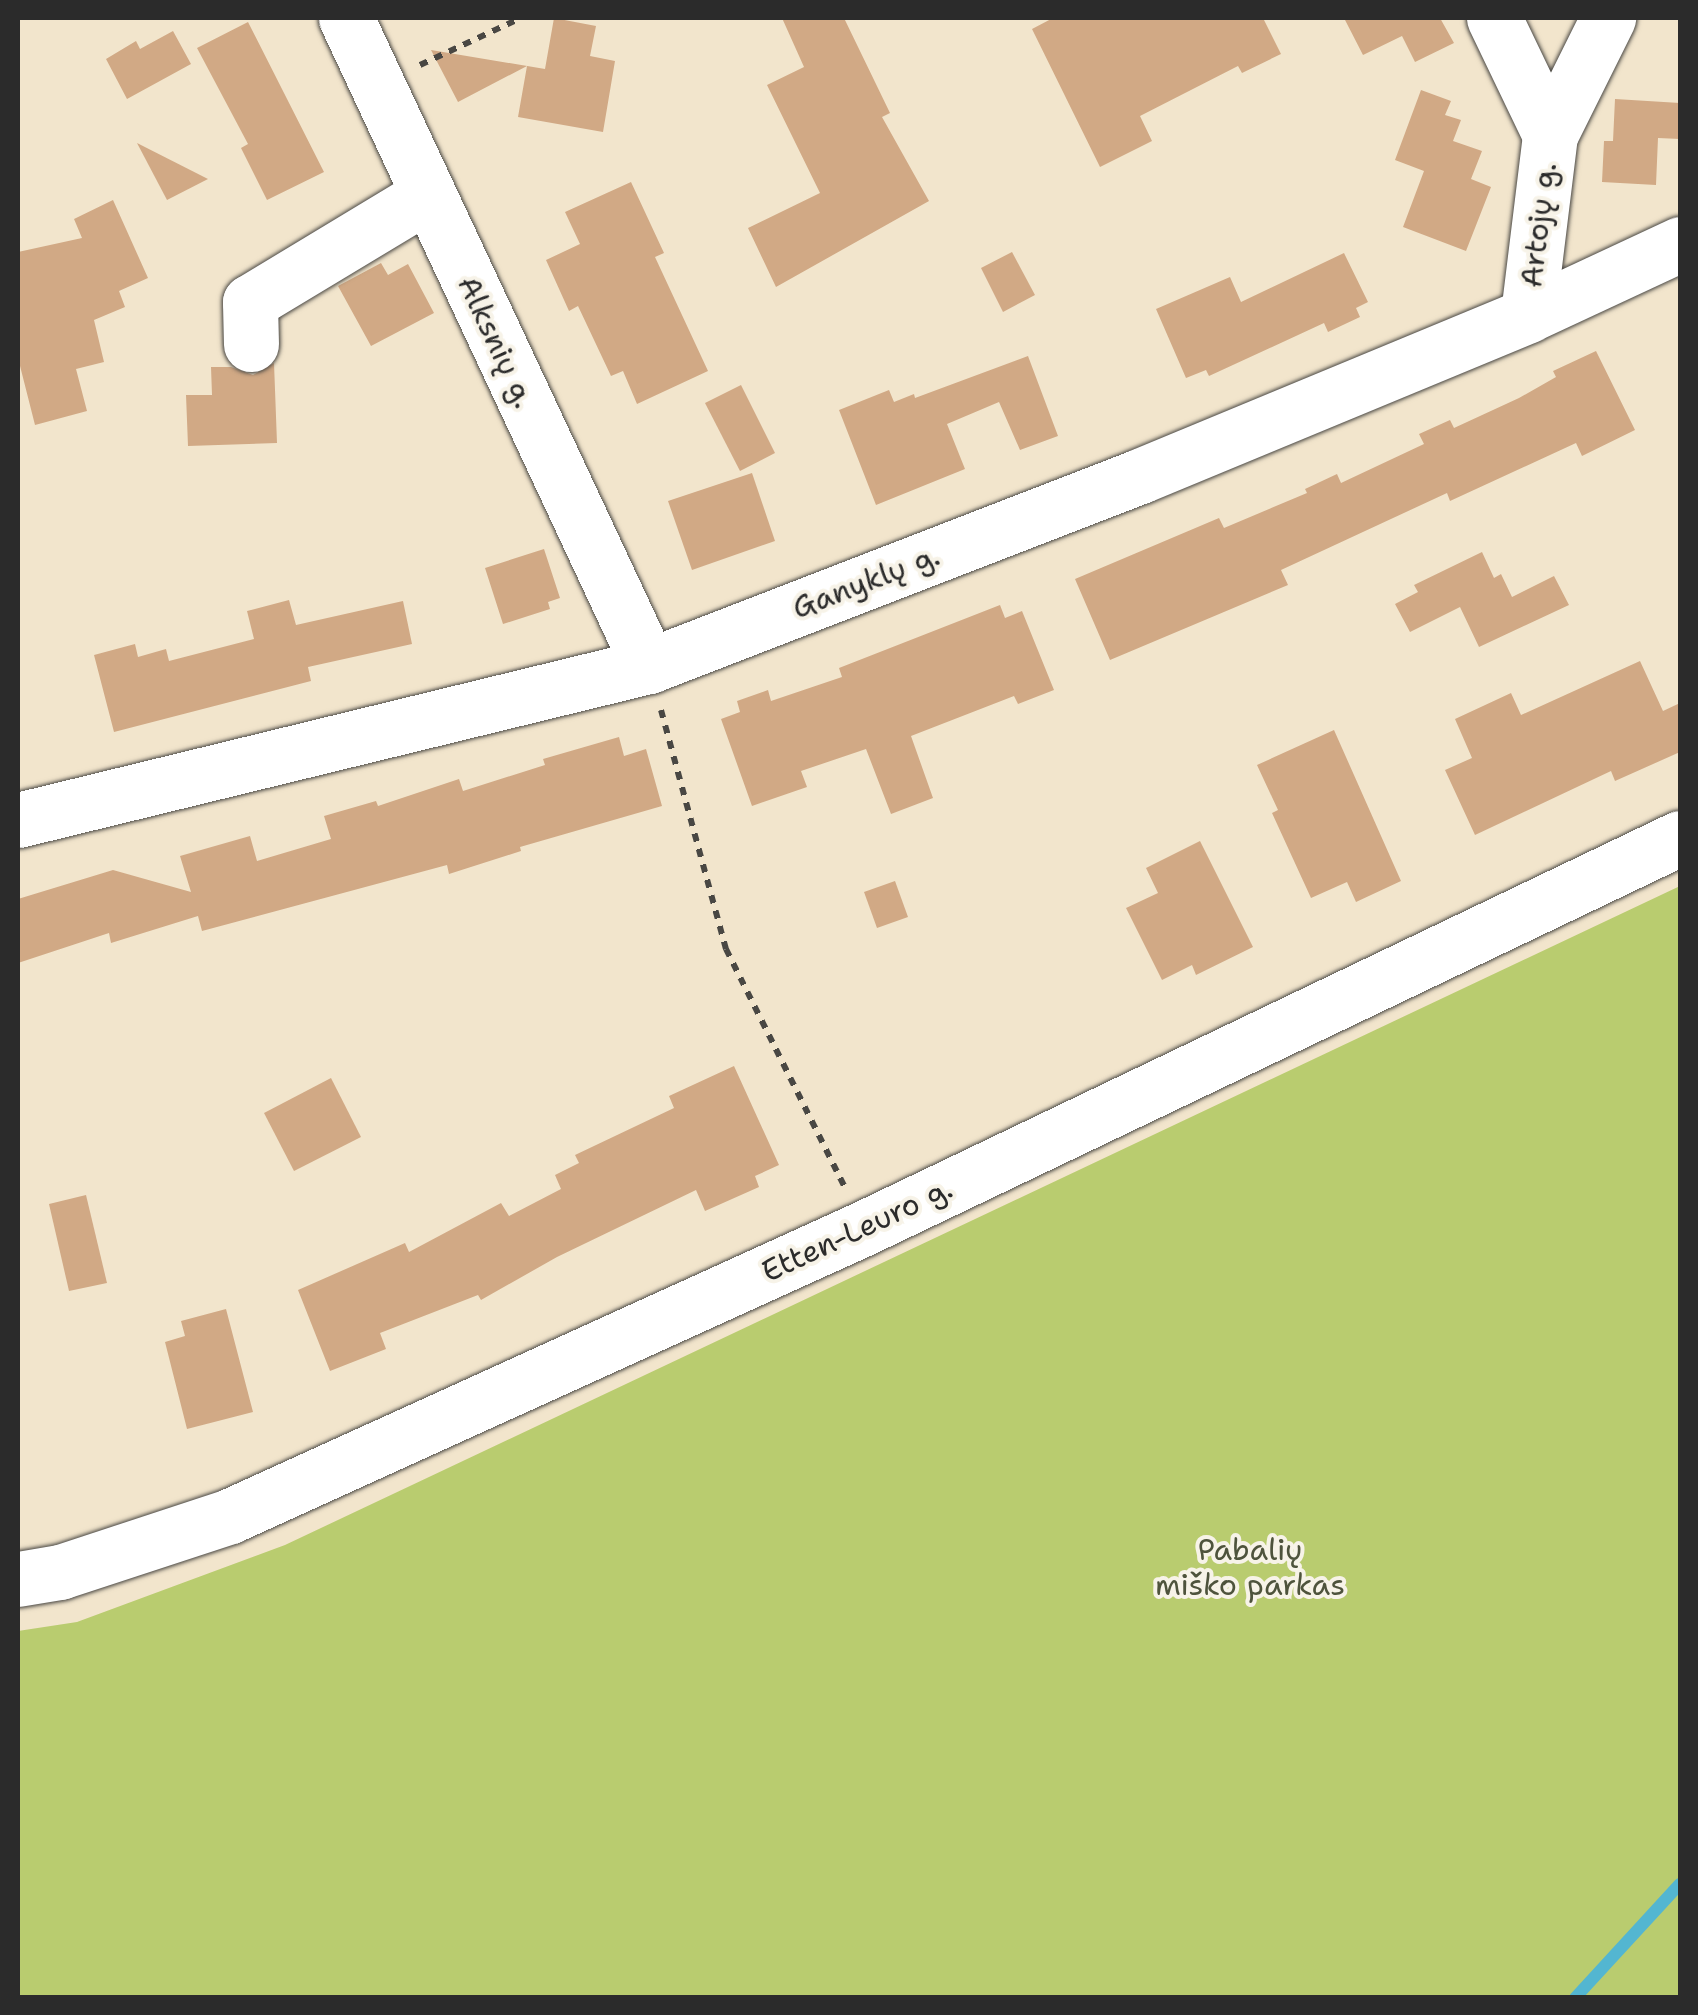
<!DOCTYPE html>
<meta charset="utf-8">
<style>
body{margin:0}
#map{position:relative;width:1698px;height:2015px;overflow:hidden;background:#f2e5cc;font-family:"Shantell Sans",sans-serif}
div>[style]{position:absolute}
.green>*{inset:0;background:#b9cc6f}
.stream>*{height:12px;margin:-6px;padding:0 6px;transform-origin:6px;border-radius:6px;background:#53b6d1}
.building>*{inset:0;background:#d1a985}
.path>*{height:6px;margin-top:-3px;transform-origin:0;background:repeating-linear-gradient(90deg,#494743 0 8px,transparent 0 16px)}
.roads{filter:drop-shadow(0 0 2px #494743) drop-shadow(0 0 2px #494743)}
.minor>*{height:55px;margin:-27.5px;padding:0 27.5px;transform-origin:27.5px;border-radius:27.5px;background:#fff}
span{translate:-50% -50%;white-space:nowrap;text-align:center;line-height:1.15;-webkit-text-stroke:8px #f7f3e8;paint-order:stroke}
.street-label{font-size:30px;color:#2b2b2b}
.park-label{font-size:30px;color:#4e533c}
.frame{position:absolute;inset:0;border:20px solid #2b2b2b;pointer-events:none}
</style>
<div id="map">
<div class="green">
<i style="clip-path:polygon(1680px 886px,1680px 1997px,18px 1997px,18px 1631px,77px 1622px,285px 1545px)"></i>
</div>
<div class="stream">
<i style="left:1575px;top:1998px;width:155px;rotate:-47.4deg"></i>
</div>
<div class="building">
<i style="clip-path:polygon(554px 18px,596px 26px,590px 56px,615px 61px,603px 132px,518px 117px,527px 66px,458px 102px,431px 50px,545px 69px)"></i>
<i style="clip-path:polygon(782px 18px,844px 18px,890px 113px,882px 117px,929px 201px,776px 287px,748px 228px,820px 193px,767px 85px,804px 67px)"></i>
<i style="clip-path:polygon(1053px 18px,1263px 18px,1281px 54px,1242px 73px,1238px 66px,1140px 116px,1152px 141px,1100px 167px,1032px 29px)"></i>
<i style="clip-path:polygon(1344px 18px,1440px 18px,1454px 43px,1415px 62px,1402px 36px,1363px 55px)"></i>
<i style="clip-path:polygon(248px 22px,324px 172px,267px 200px,241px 148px,248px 144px,197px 48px)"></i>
<i style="clip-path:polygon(173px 31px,191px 64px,127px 99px,106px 59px,136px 41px,140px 49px)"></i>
<i style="clip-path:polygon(1421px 90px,1451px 101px,1445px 115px,1461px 120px,1453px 141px,1482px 151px,1471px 179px,1491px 187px,1466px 251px,1403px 227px,1424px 171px,1395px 160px)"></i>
<i style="clip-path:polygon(1615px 99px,1680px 103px,1680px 139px,1658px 138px,1656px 185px,1602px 182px,1604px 141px,1613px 141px)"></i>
<i style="clip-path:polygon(137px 143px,208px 179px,167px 200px)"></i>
<i style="clip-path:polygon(631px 182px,664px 253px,655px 257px,708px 371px,637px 404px,623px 371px,611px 376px,578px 306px,569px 311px,546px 260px,580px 244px,565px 212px)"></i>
<i style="clip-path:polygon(113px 200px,148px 278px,119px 291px,125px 307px,94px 320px,104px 362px,76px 369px,87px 411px,35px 425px,18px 358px,18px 252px,82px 238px,74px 219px)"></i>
<i style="clip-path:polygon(1012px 252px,1035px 295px,1003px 312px,981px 268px)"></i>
<i style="clip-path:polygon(1344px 253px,1368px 302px,1356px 308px,1360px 317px,1328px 332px,1324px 323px,1209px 376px,1206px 370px,1186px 378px,1156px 309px,1230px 277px,1241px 302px)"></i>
<i style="clip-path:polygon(381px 263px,388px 275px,408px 264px,434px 313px,371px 346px,338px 286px)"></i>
<i style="clip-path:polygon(1596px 351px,1635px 430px,1582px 456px,1576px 443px,1450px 501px,1447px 493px,1281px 570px,1288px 585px,1110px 660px,1075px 579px,1219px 518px,1224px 528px,1307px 493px,1305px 489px,1337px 474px,1341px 483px,1424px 444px,1419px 434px,1450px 420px,1454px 428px,1519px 398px,1556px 377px,1553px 371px)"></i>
<i style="clip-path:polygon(1028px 356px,1058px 436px,1020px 450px,999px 402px,947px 424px,965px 469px,876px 505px,839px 410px,889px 390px,894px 402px,914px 394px,915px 398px)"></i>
<i style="clip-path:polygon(274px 363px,277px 443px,188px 446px,186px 395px,212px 395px,211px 367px,231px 367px,253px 375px)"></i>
<i style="clip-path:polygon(741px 385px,775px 453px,740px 471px,705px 403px)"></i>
<i style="clip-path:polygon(752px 473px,775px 541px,692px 570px,668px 501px)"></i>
<i style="clip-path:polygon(544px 549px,560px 598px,548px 602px,550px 609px,503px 624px,485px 568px)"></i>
<i style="clip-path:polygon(1482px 552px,1494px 578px,1501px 574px,1512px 597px,1554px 576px,1569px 605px,1479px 647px,1460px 607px,1410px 632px,1395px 604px,1418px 592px,1414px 585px)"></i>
<i style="clip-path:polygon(289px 600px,296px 625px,403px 601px,412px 644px,308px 667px,311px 681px,114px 732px,94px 655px,135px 644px,138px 657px,166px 649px,169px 661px,254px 639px,247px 611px)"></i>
<i style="clip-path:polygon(1000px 605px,1005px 618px,1022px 611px,1054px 690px,1018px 704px,1014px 696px,911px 736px,933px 798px,891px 814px,866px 749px,801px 771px,807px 787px,752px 806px,721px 719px,740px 712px,737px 701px,768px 690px,771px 701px,842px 677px,839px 668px)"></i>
<i style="clip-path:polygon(1640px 661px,1663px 711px,1680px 703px,1680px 752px,1615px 781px,1611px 771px,1475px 835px,1445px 770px,1472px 758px,1455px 719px,1511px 693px,1521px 715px)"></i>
<i style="clip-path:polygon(1334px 730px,1401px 881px,1356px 902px,1347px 882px,1311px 898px,1272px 813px,1278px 810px,1257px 765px)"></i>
<i style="clip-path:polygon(619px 737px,624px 756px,646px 749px,662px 806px,520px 847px,521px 851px,449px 874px,447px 865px,202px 931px,198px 916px,111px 943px,109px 933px,18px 963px,18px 899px,113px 870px,191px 892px,180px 856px,250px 836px,257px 861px,331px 839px,324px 816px,376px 801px,378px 806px,459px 779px,463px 791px,545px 765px,543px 759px)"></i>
<i style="clip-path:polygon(1200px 841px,1253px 947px,1196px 975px,1192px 965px,1162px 980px,1126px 908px,1158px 893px,1146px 868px)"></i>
<i style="clip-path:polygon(895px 881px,908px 917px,877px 928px,864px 892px)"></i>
<i style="clip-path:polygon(734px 1066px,779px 1165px,755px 1176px,759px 1187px,705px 1211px,696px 1190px,557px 1257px,481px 1300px,478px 1295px,380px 1333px,386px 1349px,330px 1371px,298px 1290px,405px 1243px,409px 1252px,501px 1203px,509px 1216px,561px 1189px,555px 1175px,579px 1163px,575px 1155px,674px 1108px,669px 1096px)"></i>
<i style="clip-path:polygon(331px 1078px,361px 1137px,294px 1171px,264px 1113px)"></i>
<i style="clip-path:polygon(86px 1195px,107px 1283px,69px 1291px,49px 1204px)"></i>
<i style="clip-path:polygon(226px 1309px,253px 1412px,187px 1429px,165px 1342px,185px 1336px,181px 1321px)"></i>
</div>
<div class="path">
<i style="left:420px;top:65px;width:111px;rotate:-25deg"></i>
<i style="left:661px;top:710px;width:248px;rotate:74.8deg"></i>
<i style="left:726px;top:949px;width:265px;rotate:63.5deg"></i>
</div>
<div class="roads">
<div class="minor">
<i style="left:346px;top:18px;width:715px;rotate:64.94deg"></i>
<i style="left:1494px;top:18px;width:130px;rotate:64.4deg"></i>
<i style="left:1550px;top:135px;width:181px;rotate:97deg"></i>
<i style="left:1550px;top:135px;width:131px;rotate:-63.6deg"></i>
<i style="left:251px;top:344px;width:42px;rotate:-91.4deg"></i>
<i style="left:250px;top:302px;width:205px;rotate:-31.1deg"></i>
<i style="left:18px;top:820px;width:650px;rotate:-13.72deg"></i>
<i style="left:649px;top:666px;width:526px;rotate:-21.15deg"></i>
<i style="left:1140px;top:476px;width:420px;rotate:-22.5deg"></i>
<i style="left:1528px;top:315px;width:168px;rotate:-25deg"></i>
<i style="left:18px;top:1579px;width:43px;rotate:-9.5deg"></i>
<i style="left:60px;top:1572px;width:179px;rotate:-18.2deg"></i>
<i style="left:230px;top:1516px;width:696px;rotate:-24.43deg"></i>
<i style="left:864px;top:1228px;width:904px;rotate:-25.55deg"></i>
</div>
</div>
<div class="street-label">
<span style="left:1539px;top:225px;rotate:-83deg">Artojų g.</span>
<span style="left:496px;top:342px;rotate:65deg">Alksnių g.</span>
<span style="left:866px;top:582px;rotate:-21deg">Ganyklų g.</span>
<span style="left:857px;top:1230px;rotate:-25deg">Etten-Leuro g.</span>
</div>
<div class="park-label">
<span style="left:1250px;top:1567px">Pabalių<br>miško parkas</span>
</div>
<div class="frame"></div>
</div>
